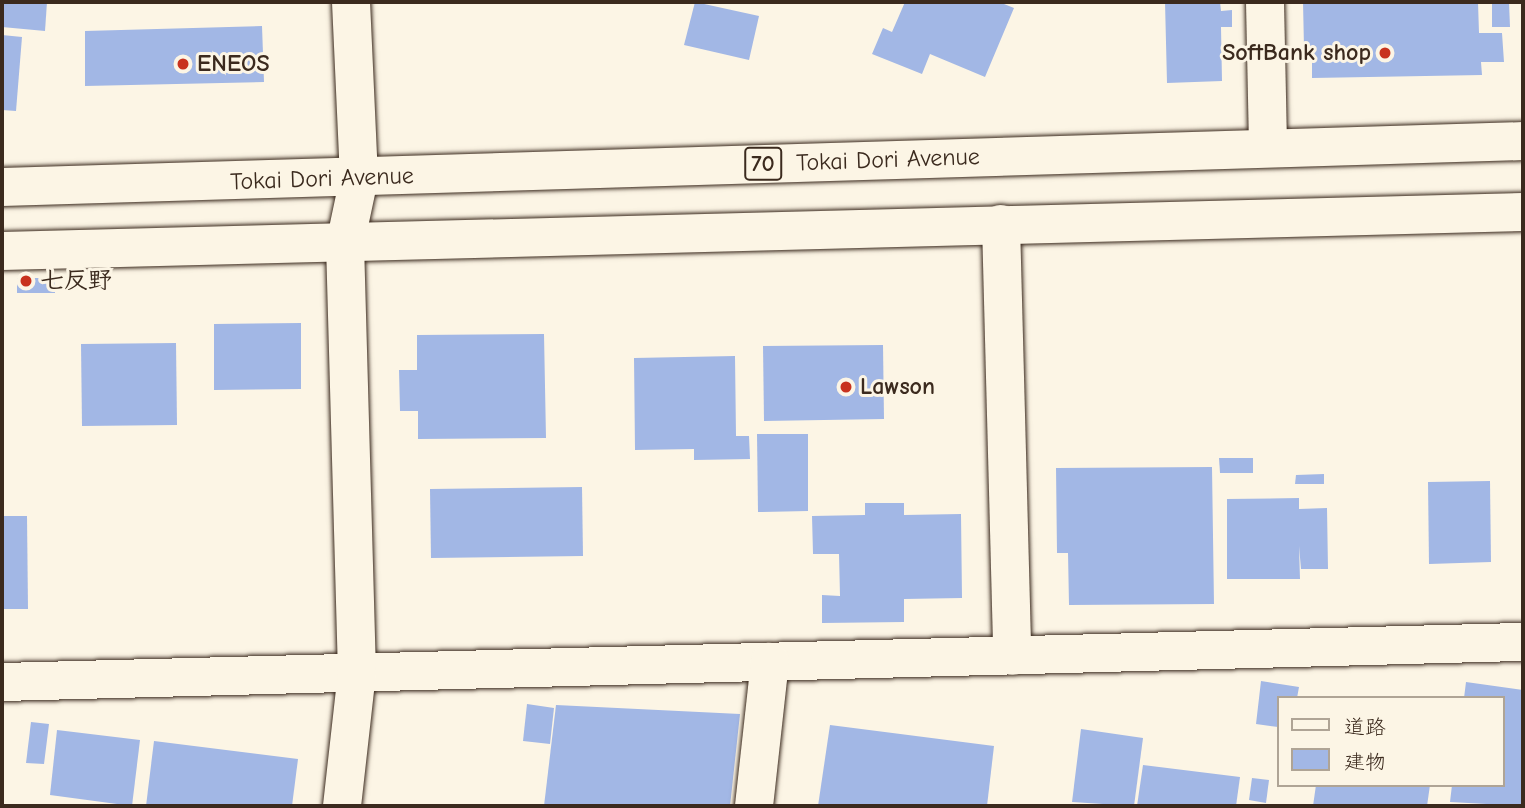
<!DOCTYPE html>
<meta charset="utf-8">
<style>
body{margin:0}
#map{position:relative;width:1525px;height:808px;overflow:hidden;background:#fcf5e5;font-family:"Comic Neue","Klee One",sans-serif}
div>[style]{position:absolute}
.building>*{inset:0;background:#a2b7e5}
.roads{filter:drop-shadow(0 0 2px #3b2a1e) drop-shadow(0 0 2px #3b2a1e)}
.minor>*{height:38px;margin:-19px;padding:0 19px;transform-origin:19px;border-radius:19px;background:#fcf5e5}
.major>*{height:38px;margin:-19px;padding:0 19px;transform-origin:19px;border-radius:19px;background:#fcf5e5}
.dots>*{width:19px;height:19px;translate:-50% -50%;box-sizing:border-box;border:4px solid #fcf5e5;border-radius:50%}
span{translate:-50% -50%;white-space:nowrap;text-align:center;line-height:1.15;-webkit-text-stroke:6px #fcf5e5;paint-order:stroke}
.shield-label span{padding:2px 5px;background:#fcf5e5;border:2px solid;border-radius:5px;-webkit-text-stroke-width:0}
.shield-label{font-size:23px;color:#3b2a1e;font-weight:700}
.poi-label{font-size:24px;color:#3b2a1e;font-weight:700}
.right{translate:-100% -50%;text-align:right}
.left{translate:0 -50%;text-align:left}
.street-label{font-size:24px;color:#3b2a1e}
.frame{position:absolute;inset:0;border:4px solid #3b2a1e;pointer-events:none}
.legend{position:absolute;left:1277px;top:696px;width:228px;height:91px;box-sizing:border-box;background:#fcf5e5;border:2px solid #afa495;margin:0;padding:9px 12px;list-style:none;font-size:21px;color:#3b2a1e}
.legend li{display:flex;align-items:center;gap:14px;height:35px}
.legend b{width:35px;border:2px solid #afa495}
</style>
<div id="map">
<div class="building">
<i style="clip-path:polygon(2px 2px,47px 2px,45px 31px,2px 27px)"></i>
<i style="clip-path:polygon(695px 2px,759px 16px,749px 60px,684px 45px)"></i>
<i style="clip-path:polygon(905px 2px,999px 2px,1014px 8px,985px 77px,930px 54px,922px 74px,872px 54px,883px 28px,892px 32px)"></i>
<i style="clip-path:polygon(1165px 2px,1220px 2px,1221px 11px,1232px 10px,1232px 27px,1221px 27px,1222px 81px,1167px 83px)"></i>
<i style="clip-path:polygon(1303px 2px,1478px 2px,1479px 33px,1502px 33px,1504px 62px,1481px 62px,1482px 75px,1312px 78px,1312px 48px,1304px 48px)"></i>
<i style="clip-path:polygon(1492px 2px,1509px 2px,1510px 27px,1492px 27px)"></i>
<i style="clip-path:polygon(262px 26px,264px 82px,85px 86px,85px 31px)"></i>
<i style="clip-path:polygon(2px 35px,22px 37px,16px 111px,2px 110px)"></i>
<i style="clip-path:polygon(17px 278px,54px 278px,55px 293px,17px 293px)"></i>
<i style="clip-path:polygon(301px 323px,301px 389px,214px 390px,214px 324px)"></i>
<i style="clip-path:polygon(544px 334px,546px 438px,418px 439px,418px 411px,400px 411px,399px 370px,417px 370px,417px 335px)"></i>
<i style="clip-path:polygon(176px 343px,177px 425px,82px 426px,81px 344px)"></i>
<i style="clip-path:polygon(883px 345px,884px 419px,764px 421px,763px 346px)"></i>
<i style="clip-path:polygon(735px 356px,736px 436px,749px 436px,750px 459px,694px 460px,694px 449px,635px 450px,634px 358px)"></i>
<i style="clip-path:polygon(757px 434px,808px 434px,808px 511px,758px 512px)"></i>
<i style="clip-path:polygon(1219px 458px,1253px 458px,1253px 473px,1220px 473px)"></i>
<i style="clip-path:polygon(1212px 467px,1214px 604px,1069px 605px,1068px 553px,1057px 553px,1056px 468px)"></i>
<i style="clip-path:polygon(1324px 474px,1324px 484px,1295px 484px,1296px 475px)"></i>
<i style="clip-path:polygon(1490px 481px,1491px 562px,1429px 564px,1428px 482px)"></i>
<i style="clip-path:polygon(582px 487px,583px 556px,431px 558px,430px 489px)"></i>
<i style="clip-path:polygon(1299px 498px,1299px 509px,1327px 508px,1328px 569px,1301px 569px,1299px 546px,1300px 579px,1227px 579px,1227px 499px)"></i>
<i style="clip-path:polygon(865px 503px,904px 503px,904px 515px,961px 514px,962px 598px,904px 599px,904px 622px,822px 623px,822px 595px,840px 596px,839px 554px,813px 554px,812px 516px,865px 515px)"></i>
<i style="clip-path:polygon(2px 516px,27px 516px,28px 609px,2px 609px)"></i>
<i style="clip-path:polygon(1261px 681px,1299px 687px,1297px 698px,1278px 698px,1278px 727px,1256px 724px)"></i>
<i style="clip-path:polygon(1466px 682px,1523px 690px,1523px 806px,1450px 802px,1452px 785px,1502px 785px,1502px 698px,1464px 698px)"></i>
<i style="clip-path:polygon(527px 704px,554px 708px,550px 744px,523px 741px)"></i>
<i style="clip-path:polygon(556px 705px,740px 714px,730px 806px,544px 806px)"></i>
<i style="clip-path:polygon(31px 722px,49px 724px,44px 764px,26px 763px)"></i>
<i style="clip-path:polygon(830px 725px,994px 746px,987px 806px,818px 806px)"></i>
<i style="clip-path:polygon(1081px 729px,1143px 738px,1134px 806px,1072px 802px)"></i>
<i style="clip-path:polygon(57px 730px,140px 740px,132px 806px,50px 795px)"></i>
<i style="clip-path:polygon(154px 741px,298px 759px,292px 806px,146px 806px)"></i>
<i style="clip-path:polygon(1143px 765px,1240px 777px,1236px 806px,1137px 806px)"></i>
<i style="clip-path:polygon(1252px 778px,1269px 780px,1266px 803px,1249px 800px)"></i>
<i style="clip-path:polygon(1316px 785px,1430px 785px,1427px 806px,1313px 806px)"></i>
</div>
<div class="roads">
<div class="minor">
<i style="left:1265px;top:2px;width:145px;rotate:88.8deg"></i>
<i style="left:1001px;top:224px;width:432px;rotate:88.5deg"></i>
<i style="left:2px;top:682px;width:1522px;rotate:-1.51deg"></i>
<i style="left:342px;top:806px;width:134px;rotate:-83.6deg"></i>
<i style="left:357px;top:673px;width:429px;rotate:-91.6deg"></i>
<i style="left:345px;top:244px;width:67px;rotate:-78deg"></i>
<i style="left:359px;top:178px;width:176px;rotate:-92.6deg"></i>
<i style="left:754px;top:806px;width:145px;rotate:-83.7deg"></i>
</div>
<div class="major">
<i style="left:2px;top:187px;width:1522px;rotate:-1.73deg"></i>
<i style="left:2px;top:251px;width:1521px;rotate:-1.47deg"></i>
</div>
</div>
<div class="dots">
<i style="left:1385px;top:53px;background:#c8321e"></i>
<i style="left:183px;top:64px;background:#c8321e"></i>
<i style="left:26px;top:281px;background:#c8321e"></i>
<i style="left:846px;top:387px;background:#c8321e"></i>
</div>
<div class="shield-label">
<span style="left:763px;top:164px">70</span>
</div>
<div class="poi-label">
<span class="right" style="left:1371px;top:53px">SoftBank shop</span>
<span class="left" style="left:197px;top:64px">ENEOS</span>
<span class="left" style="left:40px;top:281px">七反野</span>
<span class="left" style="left:860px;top:387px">Lawson</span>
</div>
<div class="street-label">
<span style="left:888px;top:160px;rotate:-2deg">Tokai Dori Avenue</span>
<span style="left:322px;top:179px;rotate:-2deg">Tokai Dori Avenue</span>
</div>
<div class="frame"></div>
<ul class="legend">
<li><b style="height:9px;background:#fcf5e5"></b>道路</li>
<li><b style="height:19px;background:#a2b7e5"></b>建物</li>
</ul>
</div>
